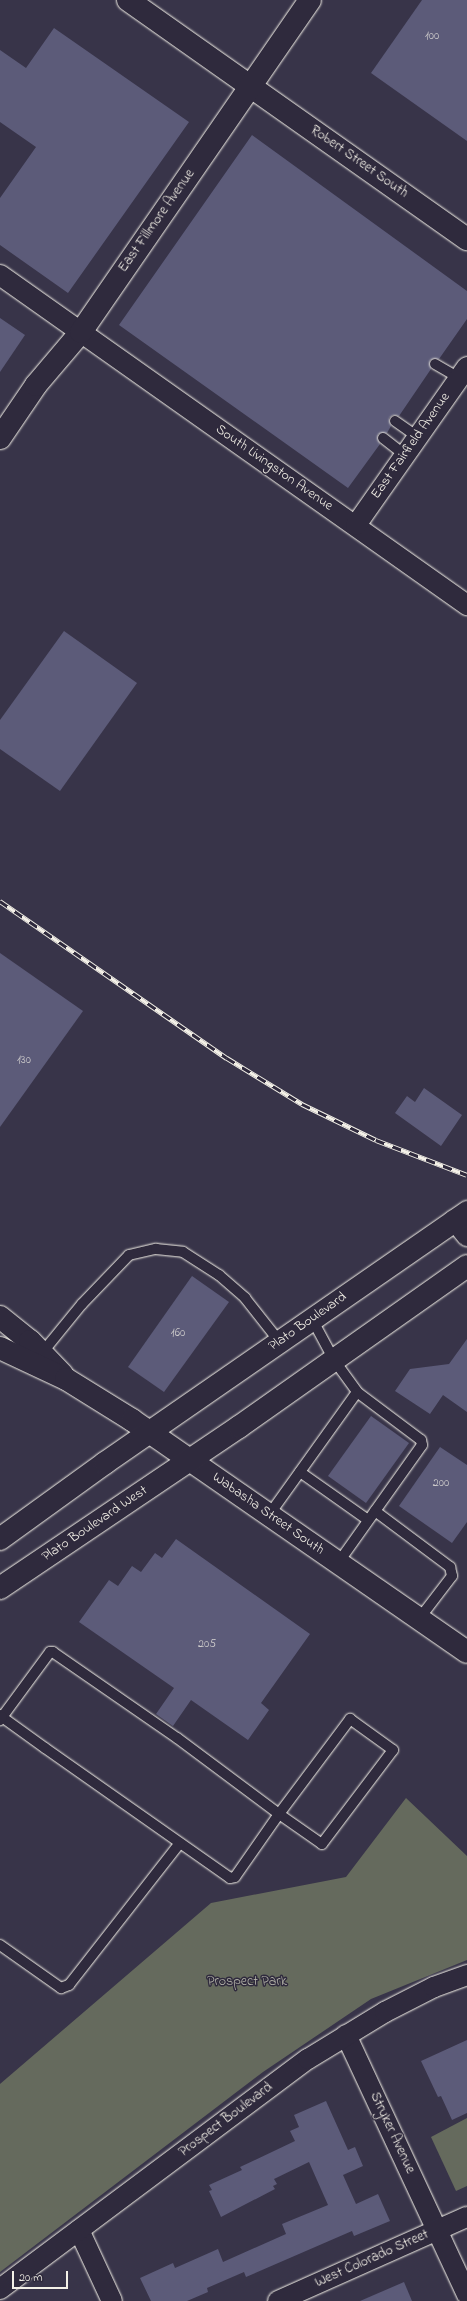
<!DOCTYPE html>
<style>
body{margin:0}
#map{position:relative;width:467px;height:2301px;overflow:hidden;background:#383449;font-family:"Indie Flower",sans-serif}
div>[style]{position:absolute}
.green>*{inset:0;background:#656a5d}
.building>*{inset:0;background:#5c5b79}
.roads{filter:drop-shadow(0 0 1px #f4f1e8) drop-shadow(0 0 1px #f4f1e8)}
.lane>*{height:10px;margin:-5px;padding:0 5px;transform-origin:5px;border-radius:5px;background:#2f2a3d}
.street>*{height:20px;margin:-10px;padding:0 10px;transform-origin:10px;border-radius:10px;background:#2f2a3d}
.secondary>*{height:22px;margin:-11px;padding:0 11px;transform-origin:11px;border-radius:11px;background:#2f2a3d}
.rail>*{height:4.5px;margin-top:-2.25px;transform-origin:0;background:repeating-linear-gradient(90deg,#2f2a3d 0 9px,#f4f1e8 0 18px);box-sizing:border-box;border-block:1px solid #f4f1e8}
span{translate:-50% -50%;white-space:nowrap;text-align:center;line-height:1.15;-webkit-text-stroke:3px #2f2a3d;paint-order:stroke}
.number-label{font-size:12px;color:#cecccc}
.number-label span{-webkit-text-stroke-width:0}
.street-label{font-size:14px;color:#f4f1e8}
.park-label{font-size:14px;color:#b4b4a9}
.scale{position:absolute;left:12px;top:2271px;width:56px;height:18px;box-sizing:border-box;border:2px solid #f4f1e8;border-top:0;padding-left:5px;font-size:12px;line-height:14px;white-space:nowrap;color:#f4f1e8;-webkit-text-stroke:3px #2f2a3d;paint-order:stroke}
</style>
<div id="map">
<div class="green">
<i style="clip-path:polygon(406px 1798px,467px 1856px,467px 1960px,371px 1999px,263px 2072px,0 2272px,0 2084px,211px 1903px,346px 1877px)"></i>
<i style="clip-path:polygon(467px 2118px,467px 2186px,456px 2191px,431px 2137px)"></i>
</div>
<div class="building">
<i style="clip-path:polygon(422px 0,467px 0,467px 141px,371px 73px)"></i>
<i style="clip-path:polygon(54px 28px,189px 122px,68px 293px,0 245px,0 198px,36px 147px,0 122px,0 50px,26px 68px)"></i>
<i style="clip-path:polygon(252px 135px,467px 291px,467px 319px,439px 359px,430px 360px,431px 369px,399px 416px,393px 415px,389px 418px,391px 426px,387px 433px,378px 434px,380px 444px,348px 488px,119px 325px)"></i>
<i style="clip-path:polygon(0 318px,25px 335px,0 372px)"></i>
<i style="clip-path:polygon(64px 631px,137px 683px,60px 791px,0 749px,0 720px)"></i>
<i style="clip-path:polygon(0 953px,83px 1011px,0 1127px)"></i>
<i style="clip-path:polygon(424px 1088px,462px 1115px,441px 1146px,395px 1113px,407px 1096px,415px 1102px)"></i>
<i style="clip-path:polygon(192px 1276px,229px 1302px,164px 1392px,128px 1367px)"></i>
<i style="clip-path:polygon(467px 1339px,467px 1412px,443px 1395px,430px 1414px,395px 1391px,410px 1369px,449px 1364px)"></i>
<i style="clip-path:polygon(371px 1416px,409px 1443px,366px 1503px,328px 1476px)"></i>
<i style="clip-path:polygon(440px 1447px,467px 1465px,467px 1522px,452px 1543px,399px 1506px)"></i>
<i style="clip-path:polygon(176px 1539px,310px 1634px,261px 1703px,269px 1710px,248px 1740px,191px 1700px,173px 1726px,156px 1714px,174px 1688px,79px 1622px,109px 1580px,118px 1586px,132px 1566px,141px 1572px,155px 1553px,162px 1558px)"></i>
<i style="clip-path:polygon(467px 2040px,467px 2113px,452px 2120px,441px 2096px,438px 2097px,421px 2061px)"></i>
<i style="clip-path:polygon(326px 2101px,348px 2150px,355px 2147px,363px 2166px,343px 2175px,356px 2204px,378px 2194px,390px 2221px,354px 2236px,352px 2231px,246px 2277px,244px 2272px,207px 2288px,208px 2292px,187px 2301px,151px 2301px,140px 2278px,173px 2263px,175px 2268px,218px 2249px,223px 2262px,286px 2234px,282px 2224px,328px 2205px,309px 2162px,274px 2179px,277px 2184px,273px 2186px,275px 2189px,221px 2217px,209px 2191px,212px 2190px,209px 2185px,242px 2170px,240px 2167px,295px 2141px,290px 2131px,299px 2127px,294px 2115px)"></i>
<i style="clip-path:polygon(404px 2282px,412px 2301px,360px 2301px)"></i>
</div>
<div class="roads">
<div class="lane">
<i style="left:435px;top:364px;width:28px;rotate:30deg"></i>
<i style="left:395px;top:421px;width:28px;rotate:35deg"></i>
<i style="left:383px;top:438px;width:28px;rotate:38deg"></i>
<i style="left:312px;top:1319px;width:47px;rotate:61.8deg"></i>
<i style="left:334px;top:1360px;width:39px;rotate:54deg"></i>
<i style="left:357px;top:1392px;width:80px;rotate:36.9deg"></i>
<i style="left:421px;top:1440px;width:5px;rotate:79deg"></i>
<i style="left:422px;top:1445px;width:145px;rotate:125.4deg"></i>
<i style="left:42px;top:1353px;width:63px;rotate:-50.8deg"></i>
<i style="left:82px;top:1304px;width:68px;rotate:-46.2deg"></i>
<i style="left:129px;top:1255px;width:28px;rotate:-13deg"></i>
<i style="left:156px;top:1249px;width:27px;rotate:6deg"></i>
<i style="left:183px;top:1252px;width:43px;rotate:32.6deg"></i>
<i style="left:219px;top:1275px;width:35px;rotate:41deg"></i>
<i style="left:245px;top:1298px;width:55px;rotate:51.7deg"></i>
<i style="left:300px;top:1472px;width:83px;rotate:35.2deg"></i>
<i style="left:375px;top:1511px;width:94px;rotate:36.7deg"></i>
<i style="left:450px;top:1567px;width:9px;rotate:77deg"></i>
<i style="left:452px;top:1576px;width:54px;rotate:127.5deg"></i>
<i style="left:269px;top:1515px;width:151px;rotate:-54.4deg"></i>
<i style="left:0;top:1715px;width:3px;rotate:45deg"></i>
<i style="left:2px;top:1717px;width:53px;rotate:35.8deg"></i>
<i style="left:45px;top:1748px;width:226px;rotate:35.1deg"></i>
<i style="left:230px;top:1878px;width:5px;rotate:-11deg"></i>
<i style="left:235px;top:1877px;width:77px;rotate:-55.1deg"></i>
<i style="left:279px;top:1814px;width:127px;rotate:-143.3deg"></i>
<i style="left:177px;top:1738px;width:151px;rotate:-145.3deg"></i>
<i style="left:53px;top:1652px;width:3px;rotate:180deg"></i>
<i style="left:50px;top:1652px;width:81px;rotate:126.4deg"></i>
<i style="left:2px;top:1717px;width:4px;rotate:124deg"></i>
<i style="left:350px;top:1719px;width:53px;rotate:35.8deg"></i>
<i style="left:393px;top:1750px;width:118px;rotate:127.1deg"></i>
<i style="left:322px;top:1844px;width:52px;rotate:-145.1deg"></i>
<i style="left:279px;top:1814px;width:119px;rotate:-53.2deg"></i>
<i style="left:0;top:1945px;width:75px;rotate:35.2deg"></i>
<i style="left:61px;top:1988px;width:9px;rotate:-21deg"></i>
<i style="left:69px;top:1985px;width:180px;rotate:-52deg"></i>
</div>
<div class="street">
<i style="left:0;top:275px;width:572px;rotate:35.25deg"></i>
<i style="left:356px;top:525px;width:193px;rotate:-54.9deg"></i>
<i style="left:454px;top:1220px;width:21px;rotate:51deg"></i>
<i style="left:346px;top:2035px;width:287px;rotate:65deg"></i>
<i style="left:79px;top:2230px;width:78px;rotate:65.1deg"></i>
<i style="left:0;top:2289px;width:384px;rotate:-36.8deg"></i>
<i style="left:308px;top:2059px;width:90px;rotate:-31.4deg"></i>
<i style="left:385px;top:2012px;width:55px;rotate:-27deg"></i>
<i style="left:434px;top:1987px;width:35px;rotate:-20deg"></i>
<i style="left:278px;top:2301px;width:207px;rotate:-24deg"></i>
</div>
<div class="secondary">
<i style="left:128px;top:0;width:415px;rotate:35.2deg"></i>
<i style="left:0;top:438px;width:64px;rotate:-55.8deg"></i>
<i style="left:36px;top:385px;width:70px;rotate:-49.7deg"></i>
<i style="left:81px;top:332px;width:403px;rotate:-55.4deg"></i>
<i style="left:0;top:1317px;width:38px;rotate:39deg"></i>
<i style="left:30px;top:1341px;width:46px;rotate:45.9deg"></i>
<i style="left:0;top:1348px;width:73px;rotate:25.2deg"></i>
<i style="left:66px;top:1379px;width:78px;rotate:31.8deg"></i>
<i style="left:132px;top:1420px;width:407px;rotate:34.7deg"></i>
<i style="left:0;top:1539px;width:130px;rotate:-35.9deg"></i>
<i style="left:105px;top:1463px;width:441px;rotate:-34.7deg"></i>
<i style="left:0;top:1588px;width:288px;rotate:-34deg"></i>
<i style="left:239px;top:1427px;width:279px;rotate:-35.2deg"></i>
</div>
</div>
<div class="rail">
<i style="left:0;top:901px;width:276px;rotate:34.7deg"></i>
<i style="left:227px;top:1058px;width:88px;rotate:31.5deg"></i>
<i style="left:302px;top:1104px;width:82px;rotate:25.9deg"></i>
<i style="left:376px;top:1140px;width:97px;rotate:21deg"></i>
</div>
<div class="number-label">
<span style="left:432px;top:37px">100</span>
<span style="left:24px;top:1061px">130</span>
<span style="left:178px;top:1334px">160</span>
<span style="left:441px;top:1484px">200</span>
<span style="left:207px;top:1645px">205</span>
</div>
<div class="street-label">
<span style="left:359px;top:162px;rotate:35deg">Robert Street South</span>
<span style="left:157px;top:221px;rotate:-55deg">East Fillmore Avenue</span>
<span style="left:411px;top:446px;rotate:-55deg">East Fairfield Avenue</span>
<span style="left:274px;top:468px;rotate:35deg">South Livingston Avenue</span>
<span style="left:308px;top:1322px;rotate:-35deg">Plato Boulevard</span>
<span style="left:268px;top:1514px;rotate:35deg">Wabasha Street South</span>
<span style="left:95px;top:1524px;rotate:-34deg">Plato Boulevard West</span>
<span style="left:226px;top:2120px;rotate:-37deg">Prospect Boulevard</span>
<span style="left:392px;top:2133px;rotate:65deg">Stryker Avenue</span>
<span style="left:372px;top:2259px;rotate:-24deg">West Colorado Street</span>
</div>
<div class="park-label">
<span style="left:247px;top:1982px">Prospect Park</span>
</div>
<div class="scale">20 m</div>
</div>
